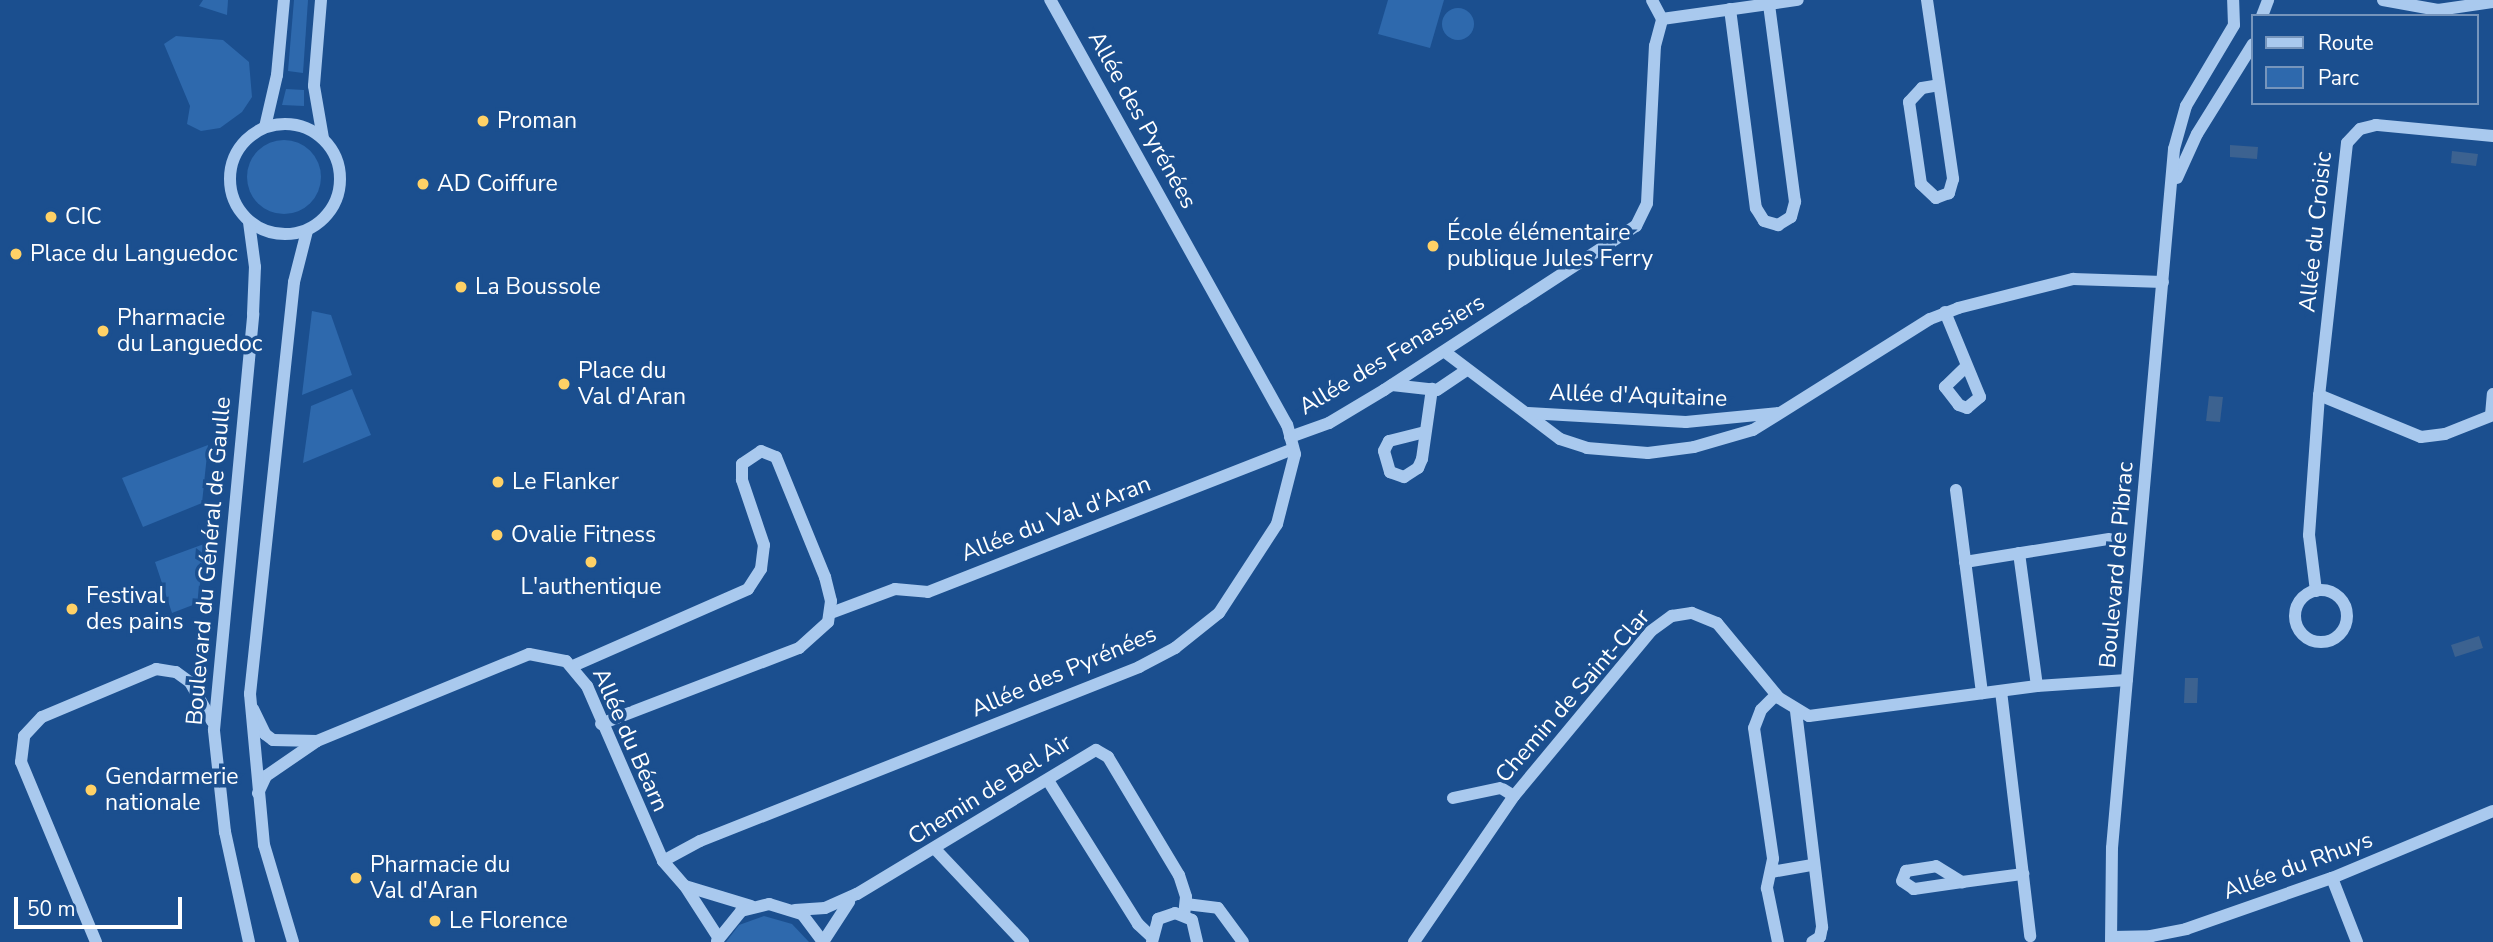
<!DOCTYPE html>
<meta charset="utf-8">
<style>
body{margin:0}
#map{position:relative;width:2493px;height:942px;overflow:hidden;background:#1b4f8f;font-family:"Nunito Sans",sans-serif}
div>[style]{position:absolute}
.green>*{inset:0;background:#2e69ad}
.round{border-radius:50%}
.water>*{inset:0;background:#3c6290}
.minor>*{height:12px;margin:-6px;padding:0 6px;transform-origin:6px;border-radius:6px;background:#a9c9ee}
.minor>.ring{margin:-6px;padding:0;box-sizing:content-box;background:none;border:12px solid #a9c9ee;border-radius:50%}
.dots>*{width:19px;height:19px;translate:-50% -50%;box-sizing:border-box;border:4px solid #1b4f8f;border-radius:50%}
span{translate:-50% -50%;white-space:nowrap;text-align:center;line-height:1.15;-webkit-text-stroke:7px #1b4f8f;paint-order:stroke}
.street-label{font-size:23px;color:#fff}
.poi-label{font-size:23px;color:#fff}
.left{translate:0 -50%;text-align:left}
.legend{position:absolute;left:2251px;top:14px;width:228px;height:91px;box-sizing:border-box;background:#1b4f8f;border:2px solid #7695bc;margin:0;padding:9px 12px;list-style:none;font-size:21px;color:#fff}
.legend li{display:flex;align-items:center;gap:14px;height:35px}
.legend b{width:35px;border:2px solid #7695bc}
.scale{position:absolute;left:14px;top:897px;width:168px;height:32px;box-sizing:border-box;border:4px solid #fff;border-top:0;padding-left:9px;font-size:21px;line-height:24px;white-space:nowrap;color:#fff;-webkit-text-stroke:5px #1b4f8f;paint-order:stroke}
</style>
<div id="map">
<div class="green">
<i style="clip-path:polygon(203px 0,228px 0,227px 15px,199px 6px)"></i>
<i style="clip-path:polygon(294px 0,308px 0,303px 73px,288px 71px)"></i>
<i style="clip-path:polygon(1388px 0,1444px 0,1430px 48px,1378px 34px)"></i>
<i class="round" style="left:1442px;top:8px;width:32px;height:32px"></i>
<i style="clip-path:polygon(176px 36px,223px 40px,249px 62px,252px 97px,242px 112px,220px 128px,201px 131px,187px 124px,190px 106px,164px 44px)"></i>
<i style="clip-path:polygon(286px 89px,304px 90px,304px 106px,282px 105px)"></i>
<i class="round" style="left:247px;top:140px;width:74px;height:74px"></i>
<i style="clip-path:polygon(312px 311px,331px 315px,352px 375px,302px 395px)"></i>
<i style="clip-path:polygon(352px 389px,371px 435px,303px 463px,311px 406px)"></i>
<i style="clip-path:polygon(208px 445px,202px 503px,143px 527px,122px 478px)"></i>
<i style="clip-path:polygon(204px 544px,198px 603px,172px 613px,155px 562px)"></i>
<i style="clip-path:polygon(764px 916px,792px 924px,809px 942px,726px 942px,739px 925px)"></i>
</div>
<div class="water">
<i style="clip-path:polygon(2230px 145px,2258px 147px,2257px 159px,2230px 157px)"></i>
<i style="clip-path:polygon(2452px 151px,2478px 154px,2476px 166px,2451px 163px)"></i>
<i style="clip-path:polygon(2209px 396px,2223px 397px,2220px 422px,2206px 421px)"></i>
<i style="clip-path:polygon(2479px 636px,2483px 648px,2455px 657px,2451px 645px)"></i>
<i style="clip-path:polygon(2185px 678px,2198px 678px,2197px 703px,2184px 703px)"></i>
</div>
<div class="minor">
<i style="left:321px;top:0;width:86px;rotate:94.7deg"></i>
<i style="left:314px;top:86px;width:53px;rotate:80.2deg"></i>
<i style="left:1927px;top:0;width:181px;rotate:81.7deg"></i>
<i style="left:1953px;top:179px;width:15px;rotate:106deg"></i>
<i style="left:1949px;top:193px;width:14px;rotate:159deg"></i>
<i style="left:1936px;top:198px;width:21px;rotate:-137deg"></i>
<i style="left:1921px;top:184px;width:83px;rotate:-98.3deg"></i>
<i style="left:1909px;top:102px;width:19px;rotate:-47deg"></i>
<i style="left:1922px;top:88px;width:17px;rotate:-10deg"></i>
<i style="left:2383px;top:0;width:56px;rotate:10.3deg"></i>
<i style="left:2438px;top:10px;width:56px;rotate:-8.3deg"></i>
<i style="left:1730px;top:9px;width:201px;rotate:82.6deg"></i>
<i style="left:1756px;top:208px;width:15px;rotate:58deg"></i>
<i style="left:1764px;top:221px;width:15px;rotate:16deg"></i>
<i style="left:1778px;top:225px;width:15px;rotate:-32deg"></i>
<i style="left:1791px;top:217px;width:16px;rotate:-75deg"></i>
<i style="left:1795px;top:202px;width:200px;rotate:-97.5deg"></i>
<i style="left:2262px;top:16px;width:17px;rotate:-69deg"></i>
<i style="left:1662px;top:19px;width:137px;rotate:-8deg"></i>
<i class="ring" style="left:230px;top:124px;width:98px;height:98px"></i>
<i style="left:265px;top:127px;width:53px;rotate:-77deg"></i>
<i style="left:277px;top:75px;width:75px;rotate:-84.7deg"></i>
<i style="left:2493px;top:136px;width:118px;rotate:-174.6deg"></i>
<i style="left:2376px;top:125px;width:16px;rotate:166deg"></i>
<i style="left:2360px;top:129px;width:19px;rotate:133deg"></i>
<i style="left:2347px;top:143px;width:254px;rotate:96.3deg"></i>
<i style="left:2319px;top:395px;width:110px;rotate:22.4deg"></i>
<i style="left:2421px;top:437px;width:24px;rotate:-7deg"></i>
<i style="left:2445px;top:434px;width:52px;rotate:-21.6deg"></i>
<i style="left:2177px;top:178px;width:48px;rotate:-65.6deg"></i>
<i style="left:2197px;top:134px;width:106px;rotate:-58.1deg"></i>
<i style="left:1945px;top:312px;width:92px;rotate:67.6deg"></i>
<i style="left:1980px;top:397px;width:17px;rotate:140deg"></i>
<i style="left:1967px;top:408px;width:9px;rotate:-159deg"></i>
<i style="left:1959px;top:405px;width:23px;rotate:-128deg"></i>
<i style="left:1945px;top:387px;width:30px;rotate:-44deg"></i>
<i style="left:1445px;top:352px;width:144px;rotate:37.1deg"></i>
<i style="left:1560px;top:439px;width:28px;rotate:18deg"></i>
<i style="left:1587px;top:448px;width:61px;rotate:4.7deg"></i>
<i style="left:1648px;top:453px;width:46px;rotate:-7.4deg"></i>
<i style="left:1694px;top:447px;width:61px;rotate:-16.1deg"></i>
<i style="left:1753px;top:430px;width:209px;rotate:-32.1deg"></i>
<i style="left:1930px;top:319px;width:30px;rotate:-21deg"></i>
<i style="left:1958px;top:308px;width:119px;rotate:-14.2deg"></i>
<i style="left:2073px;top:279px;width:90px;rotate:1.9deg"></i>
<i style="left:1392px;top:385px;width:45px;rotate:6.3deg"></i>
<i style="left:1437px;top:390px;width:34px;rotate:-34deg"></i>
<i style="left:1528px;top:413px;width:158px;rotate:3.3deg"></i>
<i style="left:1686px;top:422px;width:91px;rotate:-5.6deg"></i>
<i style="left:2491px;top:415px;width:21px;rotate:-85deg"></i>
<i style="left:1425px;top:432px;width:37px;rotate:166deg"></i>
<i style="left:1389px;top:441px;width:11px;rotate:117deg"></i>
<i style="left:1384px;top:451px;width:22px;rotate:74deg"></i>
<i style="left:1390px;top:472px;width:15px;rotate:20deg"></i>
<i style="left:1404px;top:477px;width:17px;rotate:-33deg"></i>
<i style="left:1418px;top:468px;width:10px;rotate:-66deg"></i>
<i style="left:1422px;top:459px;width:71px;rotate:-81.9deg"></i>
<i style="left:1290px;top:437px;width:41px;rotate:-19.7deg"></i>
<i style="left:1329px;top:423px;width:64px;rotate:-31deg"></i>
<i style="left:1384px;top:390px;width:301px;rotate:-33.1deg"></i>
<i style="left:1636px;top:226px;width:25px;rotate:-64deg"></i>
<i style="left:1647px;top:203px;width:157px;rotate:-87.1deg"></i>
<i style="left:1655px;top:46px;width:28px;rotate:-75deg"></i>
<i style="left:1662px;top:19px;width:21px;rotate:-118deg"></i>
<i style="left:1956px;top:490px;width:205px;rotate:82.7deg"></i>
<i style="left:2019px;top:553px;width:134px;rotate:82.3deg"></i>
<i style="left:1965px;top:562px;width:146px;rotate:-9.1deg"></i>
<i class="ring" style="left:2295px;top:590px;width:40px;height:40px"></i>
<i style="left:2316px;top:591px;width:56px;rotate:-97.1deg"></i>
<i style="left:2309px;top:535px;width:140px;rotate:-85.9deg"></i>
<i style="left:831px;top:613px;width:68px;rotate:-20.6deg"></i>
<i style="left:895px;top:589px;width:33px;rotate:5deg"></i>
<i style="left:928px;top:592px;width:392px;rotate:-21.4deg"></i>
<i style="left:573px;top:666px;width:191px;rotate:-23.7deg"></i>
<i style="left:748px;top:589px;width:24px;rotate:-57deg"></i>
<i style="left:761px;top:569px;width:24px;rotate:-83deg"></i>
<i style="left:764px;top:545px;width:69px;rotate:-108.7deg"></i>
<i style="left:742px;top:480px;width:16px;rotate:-90deg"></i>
<i style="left:742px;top:464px;width:23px;rotate:-34deg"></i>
<i style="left:761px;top:451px;width:16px;rotate:22deg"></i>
<i style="left:776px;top:457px;width:130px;rotate:67.8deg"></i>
<i style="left:825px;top:577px;width:25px;rotate:76deg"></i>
<i style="left:831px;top:601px;width:21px;rotate:98deg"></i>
<i style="left:828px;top:622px;width:39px;rotate:138deg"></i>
<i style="left:799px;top:648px;width:212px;rotate:159deg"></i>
<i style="left:2001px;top:691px;width:247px;rotate:83.2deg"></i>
<i style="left:1776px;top:695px;width:21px;rotate:135deg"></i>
<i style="left:1761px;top:710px;width:19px;rotate:111deg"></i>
<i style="left:1754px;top:728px;width:132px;rotate:81.7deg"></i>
<i style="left:1773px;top:859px;width:30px;rotate:102deg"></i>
<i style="left:1767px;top:888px;width:55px;rotate:78.5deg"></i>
<i style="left:253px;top:709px;width:28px;rotate:64deg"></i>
<i style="left:265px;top:734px;width:10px;rotate:37deg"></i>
<i style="left:273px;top:740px;width:44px;rotate:1.3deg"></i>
<i style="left:317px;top:741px;width:62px;rotate:145.5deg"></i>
<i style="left:266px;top:776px;width:19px;rotate:115deg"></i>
<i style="left:1796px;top:711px;width:218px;rotate:83.1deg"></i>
<i style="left:1822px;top:927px;width:10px;rotate:101deg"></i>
<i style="left:1820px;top:937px;width:9px;rotate:148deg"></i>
<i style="left:317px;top:741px;width:229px;rotate:-22.3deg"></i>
<i style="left:529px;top:654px;width:38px;rotate:11deg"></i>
<i style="left:566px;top:661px;width:33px;rotate:50deg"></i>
<i style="left:587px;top:686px;width:191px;rotate:66.5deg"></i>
<i style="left:663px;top:861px;width:33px;rotate:49deg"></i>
<i style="left:685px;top:886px;width:61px;rotate:57.1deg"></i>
<i style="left:1049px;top:782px;width:168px;rotate:57.9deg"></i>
<i style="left:1138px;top:924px;width:18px;rotate:43deg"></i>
<i style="left:1453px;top:798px;width:49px;rotate:-11.8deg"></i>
<i style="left:1501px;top:788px;width:15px;rotate:32deg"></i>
<i style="left:936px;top:850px;width:127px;rotate:46.6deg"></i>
<i style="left:663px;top:861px;width:42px;rotate:-28.4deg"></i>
<i style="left:700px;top:841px;width:472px;rotate:-21.6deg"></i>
<i style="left:1139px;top:667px;width:41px;rotate:-27.8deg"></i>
<i style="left:1175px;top:648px;width:56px;rotate:-38.5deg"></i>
<i style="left:1219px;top:613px;width:106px;rotate:-56.9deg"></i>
<i style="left:1277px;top:524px;width:72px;rotate:-75.6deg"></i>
<i style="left:1295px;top:454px;width:30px;rotate:-105deg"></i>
<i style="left:1287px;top:425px;width:487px;rotate:-119.1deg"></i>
<i style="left:1771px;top:872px;width:42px;rotate:-9.7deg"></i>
<i style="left:2332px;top:878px;width:69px;rotate:68.7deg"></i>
<i style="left:1962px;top:882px;width:49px;rotate:171.7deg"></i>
<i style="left:1914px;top:889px;width:14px;rotate:-146deg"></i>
<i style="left:1902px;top:881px;width:11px;rotate:-68deg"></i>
<i style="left:1906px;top:871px;width:30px;rotate:-9deg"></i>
<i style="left:1936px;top:866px;width:31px;rotate:32deg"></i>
<i style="left:1962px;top:882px;width:62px;rotate:-7.5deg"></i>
<i style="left:685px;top:886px;width:69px;rotate:16.9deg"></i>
<i style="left:1186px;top:904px;width:32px;rotate:7deg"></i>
<i style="left:1218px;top:908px;width:42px;rotate:53.7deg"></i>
<i style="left:795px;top:910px;width:30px;rotate:-4deg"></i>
<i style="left:825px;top:908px;width:35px;rotate:-24deg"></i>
<i style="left:857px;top:894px;width:279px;rotate:-31.1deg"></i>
<i style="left:1096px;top:750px;width:14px;rotate:30deg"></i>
<i style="left:1108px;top:757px;width:138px;rotate:59deg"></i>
<i style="left:1179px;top:875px;width:23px;rotate:72deg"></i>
<i style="left:1186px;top:897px;width:18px;rotate:96deg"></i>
<i style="left:2112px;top:937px;width:39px;rotate:-1deg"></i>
<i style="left:2151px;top:936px;width:36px;rotate:-11deg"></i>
<i style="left:2186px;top:929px;width:155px;rotate:-19.3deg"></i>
<i style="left:2332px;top:878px;width:174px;rotate:-22.6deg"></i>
<i style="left:717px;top:941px;width:38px;rotate:-51deg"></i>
<i style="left:741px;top:911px;width:29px;rotate:-14deg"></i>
<i style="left:769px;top:904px;width:34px;rotate:17deg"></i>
<i style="left:802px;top:914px;width:35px;rotate:53deg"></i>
<i style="left:96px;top:942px;width:195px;rotate:-112.6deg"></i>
<i style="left:21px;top:762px;width:26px;rotate:-83deg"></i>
<i style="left:24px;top:736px;width:26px;rotate:-47deg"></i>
<i style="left:42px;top:717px;width:124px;rotate:-22.8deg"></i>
<i style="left:156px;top:669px;width:20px;rotate:9deg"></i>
<i style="left:176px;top:672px;width:17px;rotate:36deg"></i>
<i style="left:190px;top:682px;width:45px;rotate:60.6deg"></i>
<i style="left:249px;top:942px;width:113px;rotate:-102.3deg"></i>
<i style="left:225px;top:832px;width:103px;rotate:-96.2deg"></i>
<i style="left:214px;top:730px;width:418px;rotate:-84.6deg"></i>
<i style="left:253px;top:314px;width:47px;rotate:-87.6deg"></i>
<i style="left:255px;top:267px;width:45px;rotate:-97.6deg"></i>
<i style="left:293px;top:942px;width:101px;rotate:-106.6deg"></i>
<i style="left:264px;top:845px;width:152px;rotate:-95.3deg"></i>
<i style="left:250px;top:694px;width:414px;rotate:-83.9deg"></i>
<i style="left:294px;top:282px;width:53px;rotate:-75.7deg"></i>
<i style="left:823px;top:942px;width:48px;rotate:-57deg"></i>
<i style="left:1152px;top:942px;width:24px;rotate:-75deg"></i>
<i style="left:1158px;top:919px;width:18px;rotate:-19deg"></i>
<i style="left:1175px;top:913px;width:18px;rotate:22deg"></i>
<i style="left:1192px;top:920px;width:23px;rotate:77deg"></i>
<i style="left:1414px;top:942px;width:177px;rotate:-55.6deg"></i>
<i style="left:1514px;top:796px;width:214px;rotate:-50.3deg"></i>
<i style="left:1651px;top:631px;width:26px;rotate:-36deg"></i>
<i style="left:1672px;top:616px;width:20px;rotate:-9deg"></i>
<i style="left:1692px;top:613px;width:27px;rotate:22deg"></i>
<i style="left:1717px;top:623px;width:97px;rotate:50.4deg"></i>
<i style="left:1779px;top:698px;width:35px;rotate:31deg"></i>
<i style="left:1809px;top:716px;width:230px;rotate:-7.5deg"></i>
<i style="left:2037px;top:686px;width:90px;rotate:-3.8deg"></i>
<i style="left:2111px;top:942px;width:94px;rotate:-89.4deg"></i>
<i style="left:2112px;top:848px;width:702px;rotate:-84.93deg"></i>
<i style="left:2174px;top:149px;width:45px;rotate:-74.4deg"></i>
<i style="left:2186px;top:106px;width:94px;rotate:-59.3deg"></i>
<i style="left:2234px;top:25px;width:25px;rotate:-92deg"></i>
</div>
<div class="dots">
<i style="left:483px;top:121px;background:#ffd166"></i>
<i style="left:423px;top:184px;background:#ffd166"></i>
<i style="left:51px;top:217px;background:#ffd166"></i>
<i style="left:1433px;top:246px;background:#ffd166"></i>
<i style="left:16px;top:254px;background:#ffd166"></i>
<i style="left:461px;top:287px;background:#ffd166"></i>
<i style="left:103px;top:331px;background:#ffd166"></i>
<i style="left:564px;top:384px;background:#ffd166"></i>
<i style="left:498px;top:482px;background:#ffd166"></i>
<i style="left:497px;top:535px;background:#ffd166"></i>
<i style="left:591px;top:562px;background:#ffd166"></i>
<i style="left:72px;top:609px;background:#ffd166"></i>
<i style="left:91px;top:790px;background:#ffd166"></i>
<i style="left:356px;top:878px;background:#ffd166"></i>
<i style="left:435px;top:921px;background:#ffd166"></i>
</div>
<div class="street-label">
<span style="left:1142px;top:120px;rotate:61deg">Allée des Pyrénées</span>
<span style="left:2316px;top:232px;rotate:-84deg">Allée du Croisic</span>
<span style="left:1392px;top:355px;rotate:-31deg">Allée des Fenassiers</span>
<span style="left:1638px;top:396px;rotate:2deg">Allée d'Aquitaine</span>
<span style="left:1056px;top:519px;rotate:-21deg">Allée du Val d'Aran</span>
<span style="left:209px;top:561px;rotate:-85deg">Boulevard du Général de Gaulle</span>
<span style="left:2117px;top:565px;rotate:-85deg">Boulevard de Pibrac</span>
<span style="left:1064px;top:672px;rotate:-23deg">Allée des Pyrénées</span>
<span style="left:1573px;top:696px;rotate:-49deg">Chemin de Saint-Clar</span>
<span style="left:630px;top:740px;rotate:66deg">Allée du Béarn</span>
<span style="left:990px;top:790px;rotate:-32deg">Chemin de Bel Air</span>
<span style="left:2298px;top:866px;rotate:-20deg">Allée du Rhuys</span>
</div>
<div class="poi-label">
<span class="left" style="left:497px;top:121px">Proman</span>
<span class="left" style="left:437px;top:184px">AD Coiffure</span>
<span class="left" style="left:65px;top:217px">CIC</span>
<span class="left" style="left:1447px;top:246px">École élémentaire<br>publique Jules Ferry</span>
<span class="left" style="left:30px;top:254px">Place du Languedoc</span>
<span class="left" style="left:475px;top:287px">La Boussole</span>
<span class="left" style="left:117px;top:331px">Pharmacie<br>du Languedoc</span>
<span class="left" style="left:578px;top:384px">Place du<br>Val d'Aran</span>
<span class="left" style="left:512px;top:482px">Le Flanker</span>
<span class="left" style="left:511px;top:535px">Ovalie Fitness</span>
<span style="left:591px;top:587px">L'authentique</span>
<span class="left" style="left:86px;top:609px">Festival<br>des pains</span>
<span class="left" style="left:105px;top:790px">Gendarmerie<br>nationale</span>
<span class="left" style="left:370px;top:878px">Pharmacie du<br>Val d'Aran</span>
<span class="left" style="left:449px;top:921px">Le Florence</span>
</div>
<ul class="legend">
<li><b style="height:9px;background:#a9c9ee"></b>Route</li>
<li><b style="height:19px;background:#2e69ad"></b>Parc</li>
</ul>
<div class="scale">50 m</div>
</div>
